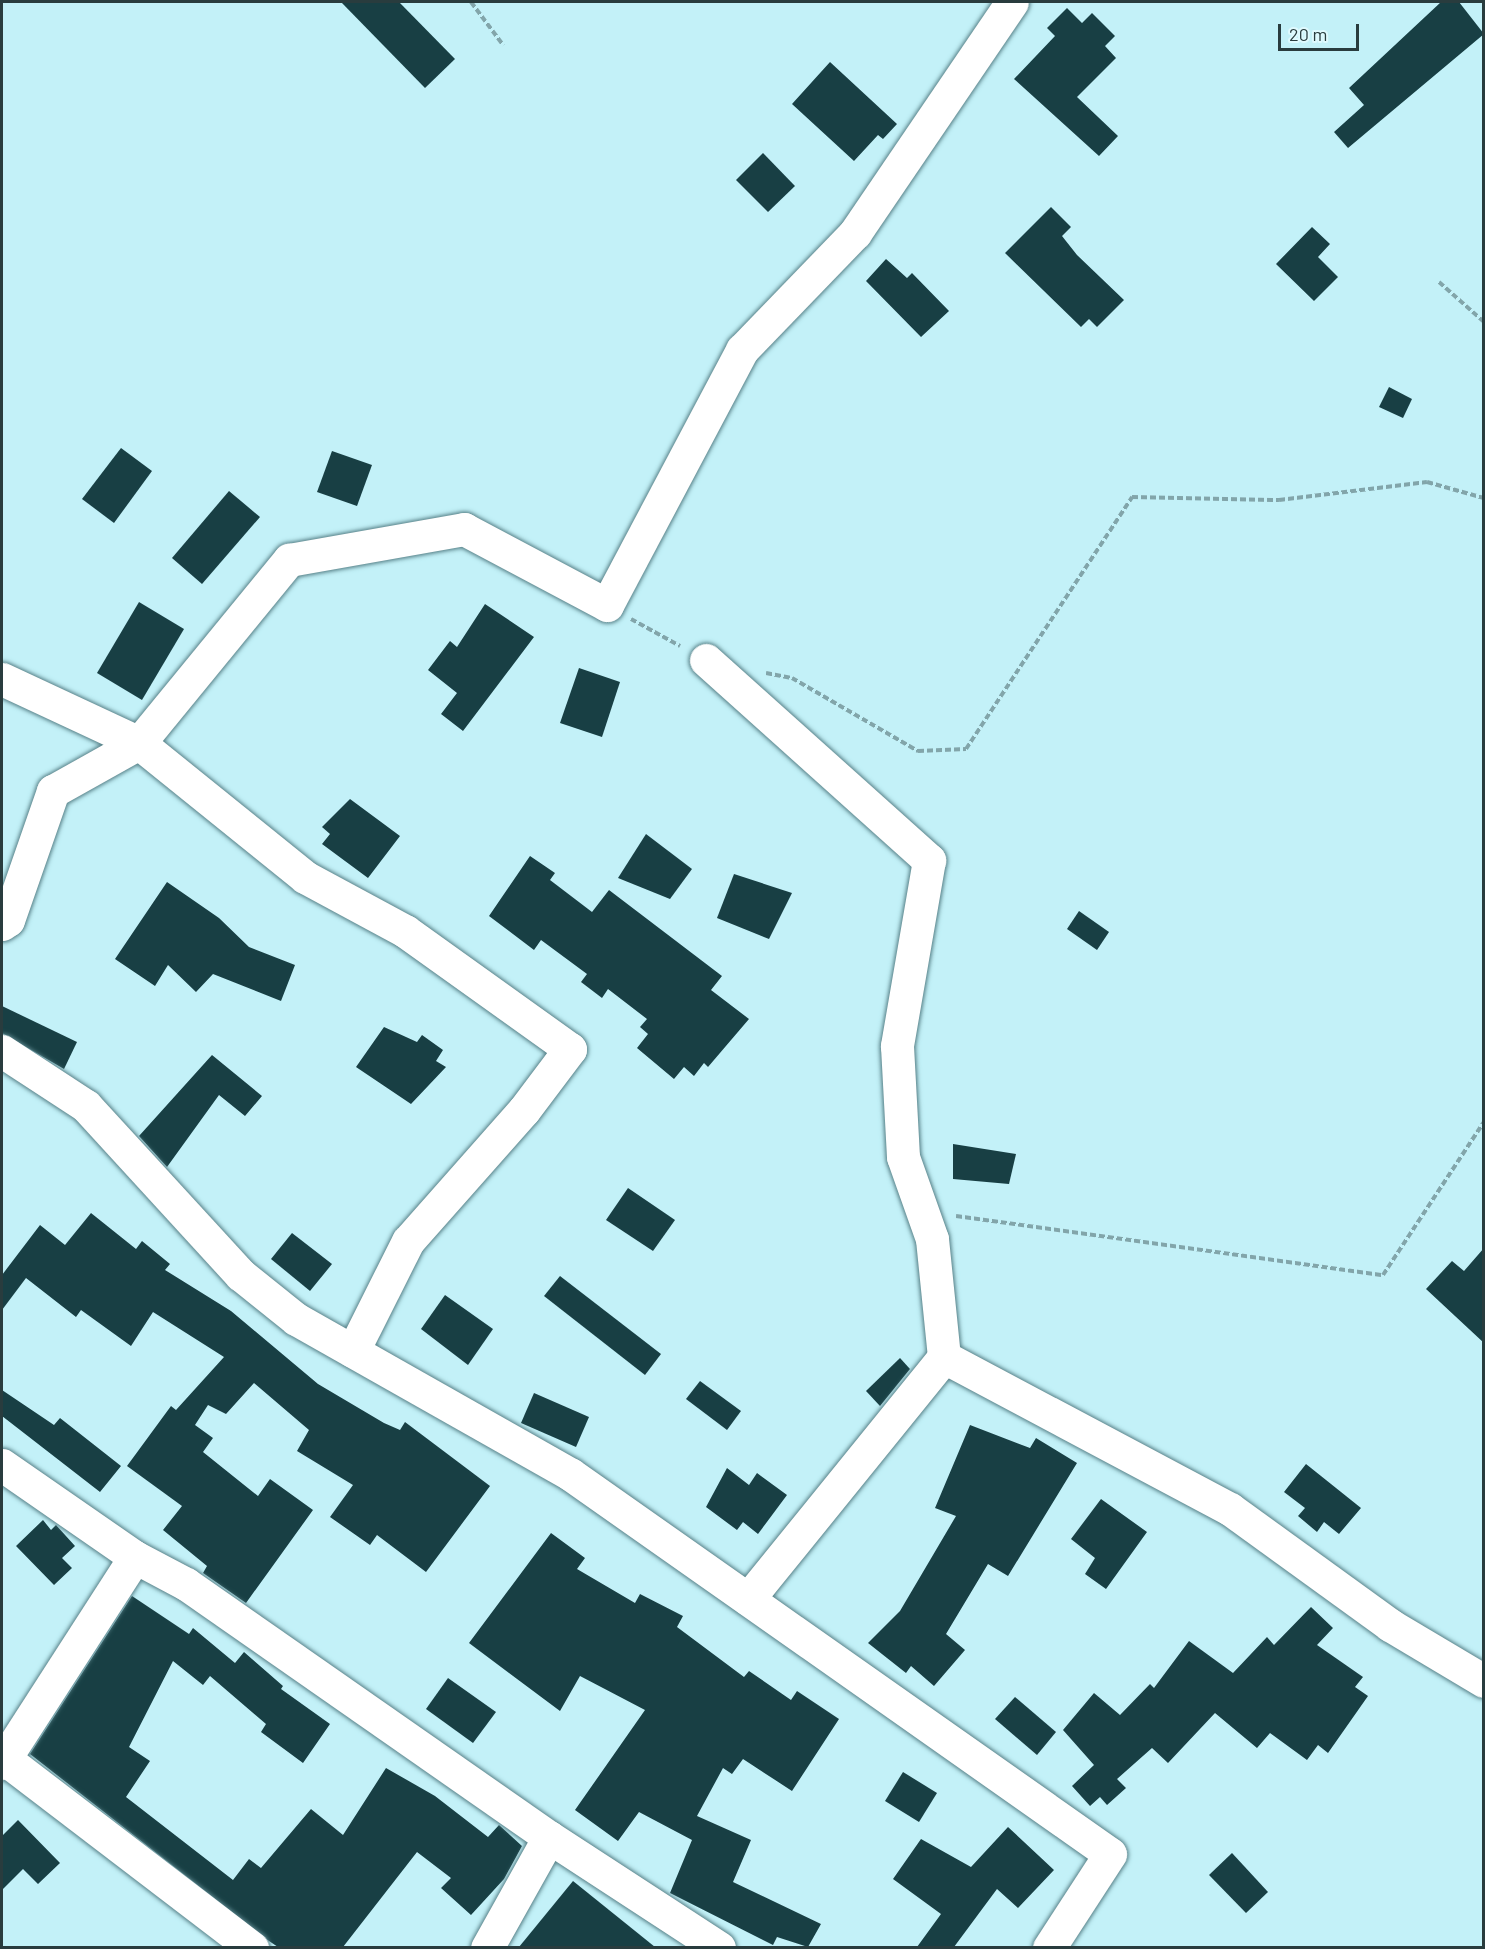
<!DOCTYPE html>
<style>
body{margin:0}
#map{position:relative;width:1485px;height:1949px;overflow:hidden;background:#c3f1f8;font-family:Barlow,sans-serif}
div>[style]{position:absolute}
.building>*{inset:0;background:#183f44}
.path>*{height:4px;margin-top:-2px;transform-origin:0;background:repeating-linear-gradient(90deg,#82a5aa 0 6px,transparent 0 9px)}
.roads{filter:drop-shadow(0 0 2px #578188) drop-shadow(0 0 2px #578188)}
.minor>*{height:33px;margin:-16.5px;padding:0 16.5px;transform-origin:16.5px;border-radius:16.5px;background:#fff}
span{translate:-50% -50%;white-space:nowrap;text-align:center;line-height:1.15;-webkit-text-stroke:6px #dffafe;paint-order:stroke}
.frame{position:absolute;inset:0;border:3px solid #293c3e;pointer-events:none}
.scale{position:absolute;left:1278px;top:24px;width:81px;height:27px;box-sizing:border-box;border:3px solid #293c3e;border-top:0;padding-left:8px;font-size:18px;line-height:21px;white-space:nowrap;color:#293c3e;-webkit-text-stroke:4px #dffafe;paint-order:stroke}
</style>
<div id="map">
<div class="building">
<i style="clip-path:polygon(341px 2px,399px 2px,455px 59px,425px 88px)"></i>
<i style="clip-path:polygon(1441px 2px,1459px 2px,1484px 34px,1348px 148px,1334px 132px,1364px 105px,1349px 88px)"></i>
<i style="clip-path:polygon(1067px 8px,1082px 23px,1092px 13px,1115px 36px,1105px 46px,1116px 58px,1077px 97px,1118px 136px,1099px 156px,1014px 79px,1055px 36px,1047px 28px)"></i>
<i style="clip-path:polygon(830px 62px,897px 124px,883px 139px,878px 135px,854px 161px,792px 104px)"></i>
<i style="clip-path:polygon(763px 153px,795px 186px,768px 212px,736px 180px)"></i>
<i style="clip-path:polygon(1051px 207px,1071px 227px,1062px 236px,1077px 255px,1124px 300px,1097px 327px,1089px 319px,1081px 327px,1005px 253px)"></i>
<i style="clip-path:polygon(1312px 227px,1330px 244px,1318px 257px,1338px 277px,1314px 301px,1276px 264px)"></i>
<i style="clip-path:polygon(886px 259px,907px 278px,912px 273px,949px 311px,921px 337px,866px 281px)"></i>
<i style="clip-path:polygon(1389px 387px,1412px 399px,1403px 418px,1379px 407px)"></i>
<i style="clip-path:polygon(121px 448px,152px 471px,114px 523px,82px 499px)"></i>
<i style="clip-path:polygon(332px 451px,372px 465px,357px 506px,317px 492px)"></i>
<i style="clip-path:polygon(229px 491px,260px 517px,202px 584px,172px 558px)"></i>
<i style="clip-path:polygon(139px 602px,184px 629px,142px 700px,97px 673px)"></i>
<i style="clip-path:polygon(485px 604px,534px 637px,463px 731px,441px 714px,457px 693px,428px 670px,450px 641px,457px 647px)"></i>
<i style="clip-path:polygon(579px 668px,620px 682px,602px 737px,560px 723px)"></i>
<i style="clip-path:polygon(350px 799px,400px 836px,368px 878px,322px 844px,330px 834px,322px 827px)"></i>
<i style="clip-path:polygon(646px 834px,692px 869px,670px 899px,618px 878px)"></i>
<i style="clip-path:polygon(530px 856px,555px 873px,550px 880px,592px 912px,609px 890px,722px 976px,711px 990px,749px 1019px,708px 1067px,704px 1063px,694px 1076px,684px 1067px,674px 1079px,637px 1048px,648px 1034px,640px 1027px,647px 1019px,608px 989px,602px 998px,581px 982px,587px 974px,541px 940px,534px 950px,489px 916px)"></i>
<i style="clip-path:polygon(734px 874px,792px 893px,769px 939px,717px 918px)"></i>
<i style="clip-path:polygon(167px 882px,219px 918px,249px 947px,295px 965px,281px 1001px,213px 974px,196px 992px,168px 965px,155px 986px,115px 959px)"></i>
<i style="clip-path:polygon(1079px 911px,1109px 932px,1097px 950px,1067px 929px)"></i>
<i style="clip-path:polygon(2px 1006px,77px 1042px,64px 1069px,2px 1033px)"></i>
<i style="clip-path:polygon(384px 1027px,417px 1042px,422px 1035px,443px 1050px,436px 1061px,446px 1067px,411px 1104px,356px 1067px)"></i>
<i style="clip-path:polygon(212px 1055px,262px 1096px,245px 1116px,219px 1095px,167px 1167px,139px 1136px)"></i>
<i style="clip-path:polygon(953px 1144px,1016px 1154px,1009px 1184px,953px 1179px)"></i>
<i style="clip-path:polygon(628px 1188px,675px 1220px,653px 1251px,606px 1220px)"></i>
<i style="clip-path:polygon(91px 1213px,136px 1249px,142px 1241px,170px 1264px,165px 1270px,231px 1311px,318px 1384px,384px 1423px,400px 1430px,405px 1422px,490px 1486px,426px 1572px,377px 1535px,370px 1545px,330px 1517px,353px 1485px,297px 1451px,309px 1430px,254px 1383px,226px 1414px,208px 1405px,195px 1425px,213px 1438px,203px 1452px,258px 1496px,270px 1479px,313px 1510px,246px 1603px,203px 1573px,207px 1566px,163px 1530px,182px 1506px,127px 1466px,171px 1406px,176px 1410px,224px 1357px,153px 1312px,131px 1346px,81px 1310px,76px 1317px,26px 1278px,2px 1310px,2px 1275px,40px 1225px,65px 1245px)"></i>
<i style="clip-path:polygon(292px 1233px,332px 1264px,310px 1291px,271px 1259px)"></i>
<i style="clip-path:polygon(1484px 1248px,1484px 1343px,1426px 1289px,1452px 1261px,1464px 1271px)"></i>
<i style="clip-path:polygon(560px 1276px,661px 1354px,645px 1375px,544px 1296px)"></i>
<i style="clip-path:polygon(445px 1295px,493px 1329px,468px 1365px,421px 1329px)"></i>
<i style="clip-path:polygon(900px 1358px,910px 1369px,880px 1406px,866px 1391px)"></i>
<i style="clip-path:polygon(700px 1381px,741px 1411px,727px 1430px,686px 1399px)"></i>
<i style="clip-path:polygon(2px 1390px,54px 1425px,60px 1418px,121px 1466px,100px 1492px,2px 1416px)"></i>
<i style="clip-path:polygon(534px 1393px,589px 1417px,576px 1447px,521px 1423px)"></i>
<i style="clip-path:polygon(970px 1425px,1030px 1448px,1036px 1438px,1077px 1463px,1008px 1576px,988px 1564px,946px 1634px,965px 1650px,934px 1686px,911px 1666px,906px 1673px,868px 1643px,900px 1611px,956px 1516px,935px 1508px)"></i>
<i style="clip-path:polygon(1306px 1464px,1361px 1508px,1339px 1534px,1324px 1522px,1317px 1532px,1298px 1516px,1305px 1508px,1284px 1492px)"></i>
<i style="clip-path:polygon(727px 1468px,749px 1485px,757px 1473px,787px 1495px,758px 1534px,743px 1522px,737px 1530px,706px 1507px)"></i>
<i style="clip-path:polygon(1101px 1499px,1147px 1532px,1106px 1589px,1085px 1574px,1095px 1558px,1071px 1539px)"></i>
<i style="clip-path:polygon(43px 1520px,51px 1530px,56px 1525px,75px 1546px,62px 1558px,72px 1568px,54px 1585px,16px 1546px)"></i>
<i style="clip-path:polygon(551px 1533px,585px 1558px,577px 1569px,635px 1603px,640px 1594px,683px 1616px,677px 1627px,744px 1677px,749px 1671px,791px 1700px,797px 1691px,839px 1719px,792px 1791px,743px 1759px,732px 1774px,723px 1768px,697px 1816px,751px 1840px,733px 1882px,821px 1924px,808px 1947px,777px 1937px,773px 1945px,670px 1893px,692px 1840px,639px 1812px,618px 1841px,575px 1810px,645px 1710px,580px 1676px,560px 1711px,469px 1643px)"></i>
<i style="clip-path:polygon(132px 1596px,189px 1634px,193px 1628px,235px 1663px,244px 1652px,283px 1686px,281px 1689px,330px 1724px,303px 1763px,261px 1732px,266px 1724px,210px 1676px,203px 1685px,173px 1661px,129px 1747px,150px 1761px,126px 1797px,233px 1880px,249px 1859px,261px 1868px,311px 1809px,343px 1835px,386px 1768px,435px 1796px,488px 1837px,499px 1825px,522px 1846px,504px 1879px,471px 1915px,441px 1888px,451px 1878px,417px 1852px,343px 1947px,278px 1947px,269px 1941px,30px 1754px)"></i>
<i style="clip-path:polygon(1311px 1607px,1333px 1628px,1317px 1645px,1363px 1677px,1355px 1687px,1368px 1696px,1328px 1753px,1318px 1745px,1307px 1760px,1270px 1733px,1257px 1748px,1215px 1713px,1168px 1763px,1152px 1748px,1117px 1779px,1126px 1788px,1107px 1805px,1100px 1797px,1090px 1806px,1072px 1786px,1094px 1765px,1063px 1730px,1094px 1693px,1120px 1715px,1150px 1684px,1154px 1688px,1189px 1641px,1233px 1673px,1267px 1637px,1274px 1645px)"></i>
<i style="clip-path:polygon(448px 1678px,496px 1712px,473px 1743px,426px 1709px)"></i>
<i style="clip-path:polygon(1015px 1697px,1056px 1732px,1037px 1755px,995px 1719px)"></i>
<i style="clip-path:polygon(903px 1772px,937px 1793px,919px 1822px,885px 1801px)"></i>
<i style="clip-path:polygon(18px 1820px,60px 1863px,38px 1884px,23px 1869px,2px 1890px,2px 1836px)"></i>
<i style="clip-path:polygon(1008px 1827px,1054px 1870px,1018px 1908px,997px 1889px,954px 1947px,917px 1947px,941px 1914px,893px 1879px,921px 1839px,971px 1867px)"></i>
<i style="clip-path:polygon(1232px 1853px,1268px 1892px,1246px 1913px,1209px 1875px)"></i>
<i style="clip-path:polygon(573px 1881px,655px 1947px,519px 1947px)"></i>
</div>
<div class="path">
<i style="left:471px;top:2px;width:54px;rotate:53.3deg"></i>
<i style="left:1439px;top:282px;width:60px;rotate:41.6deg"></i>
<i style="left:631px;top:619px;width:56px;rotate:28.9deg"></i>
<i style="left:766px;top:673px;width:26px;rotate:11deg"></i>
<i style="left:792px;top:678px;width:146px;rotate:30.1deg"></i>
<i style="left:918px;top:751px;width:48px;rotate:-2.4deg"></i>
<i style="left:966px;top:749px;width:302px;rotate:-56.6deg"></i>
<i style="left:1132px;top:497px;width:147px;rotate:1.2deg"></i>
<i style="left:1279px;top:500px;width:149px;rotate:-6.9deg"></i>
<i style="left:1427px;top:482px;width:59px;rotate:15.7deg"></i>
<i style="left:956px;top:1216px;width:431px;rotate:7.9deg"></i>
<i style="left:1383px;top:1275px;width:183px;rotate:-56.6deg"></i>
</div>
<div class="roads">
<div class="minor">
<i style="left:706px;top:660px;width:300px;rotate:41.9deg"></i>
<i style="left:929px;top:860px;width:189px;rotate:99.8deg"></i>
<i style="left:897px;top:1046px;width:111px;rotate:86.9deg"></i>
<i style="left:903px;top:1157px;width:87px;rotate:70.5deg"></i>
<i style="left:932px;top:1239px;width:119px;rotate:84.2deg"></i>
<i style="left:2px;top:679px;width:151px;rotate:25deg"></i>
<i style="left:139px;top:743px;width:213px;rotate:38.9deg"></i>
<i style="left:305px;top:877px;width:114px;rotate:28.4deg"></i>
<i style="left:405px;top:931px;width:203px;rotate:35.6deg"></i>
<i style="left:570px;top:1049px;width:76px;rotate:127deg"></i>
<i style="left:524px;top:1110px;width:175px;rotate:131.5deg"></i>
<i style="left:408px;top:1241px;width:123px;rotate:116.6deg"></i>
<i style="left:2px;top:924px;width:7px;rotate:-34deg"></i>
<i style="left:8px;top:920px;width:137px;rotate:-70.8deg"></i>
<i style="left:53px;top:791px;width:98px;rotate:-29.2deg"></i>
<i style="left:139px;top:743px;width:237px;rotate:-50.7deg"></i>
<i style="left:289px;top:560px;width:178px;rotate:-10deg"></i>
<i style="left:464px;top:529px;width:162px;rotate:28deg"></i>
<i style="left:607px;top:605px;width:289px;rotate:-62.1deg"></i>
<i style="left:742px;top:350px;width:163px;rotate:-46deg"></i>
<i style="left:855px;top:233px;width:279px;rotate:-55.8deg"></i>
<i style="left:2px;top:1051px;width:100px;rotate:33.2deg"></i>
<i style="left:86px;top:1106px;width:229px;rotate:47.5deg"></i>
<i style="left:241px;top:1275px;width:70px;rotate:38.7deg"></i>
<i style="left:296px;top:1319px;width:315px;rotate:29.5deg"></i>
<i style="left:570px;top:1474px;width:660px;rotate:35.13deg"></i>
<i style="left:1110px;top:1854px;width:112px;rotate:123deg"></i>
<i style="left:2px;top:1465px;width:162px;rotate:34.7deg"></i>
<i style="left:135px;top:1557px;width:58px;rotate:27.9deg"></i>
<i style="left:186px;top:1584px;width:442px;rotate:34.9deg"></i>
<i style="left:549px;top:1837px;width:203px;rotate:33.1deg"></i>
<i style="left:748px;top:1599px;width:311px;rotate:-51deg"></i>
<i style="left:944px;top:1357px;width:324px;rotate:28deg"></i>
<i style="left:1230px;top:1509px;width:198px;rotate:35.9deg"></i>
<i style="left:1390px;top:1625px;width:109px;rotate:30.8deg"></i>
<i style="left:5px;top:1759px;width:311px;rotate:37.4deg"></i>
<i style="left:2px;top:1763px;width:245px;rotate:-57.2deg"></i>
<i style="left:487px;top:1948px;width:127px;rotate:-60.8deg"></i>
</div>
</div>
<div class="frame"></div>
<div class="scale">20 m</div>
</div>
